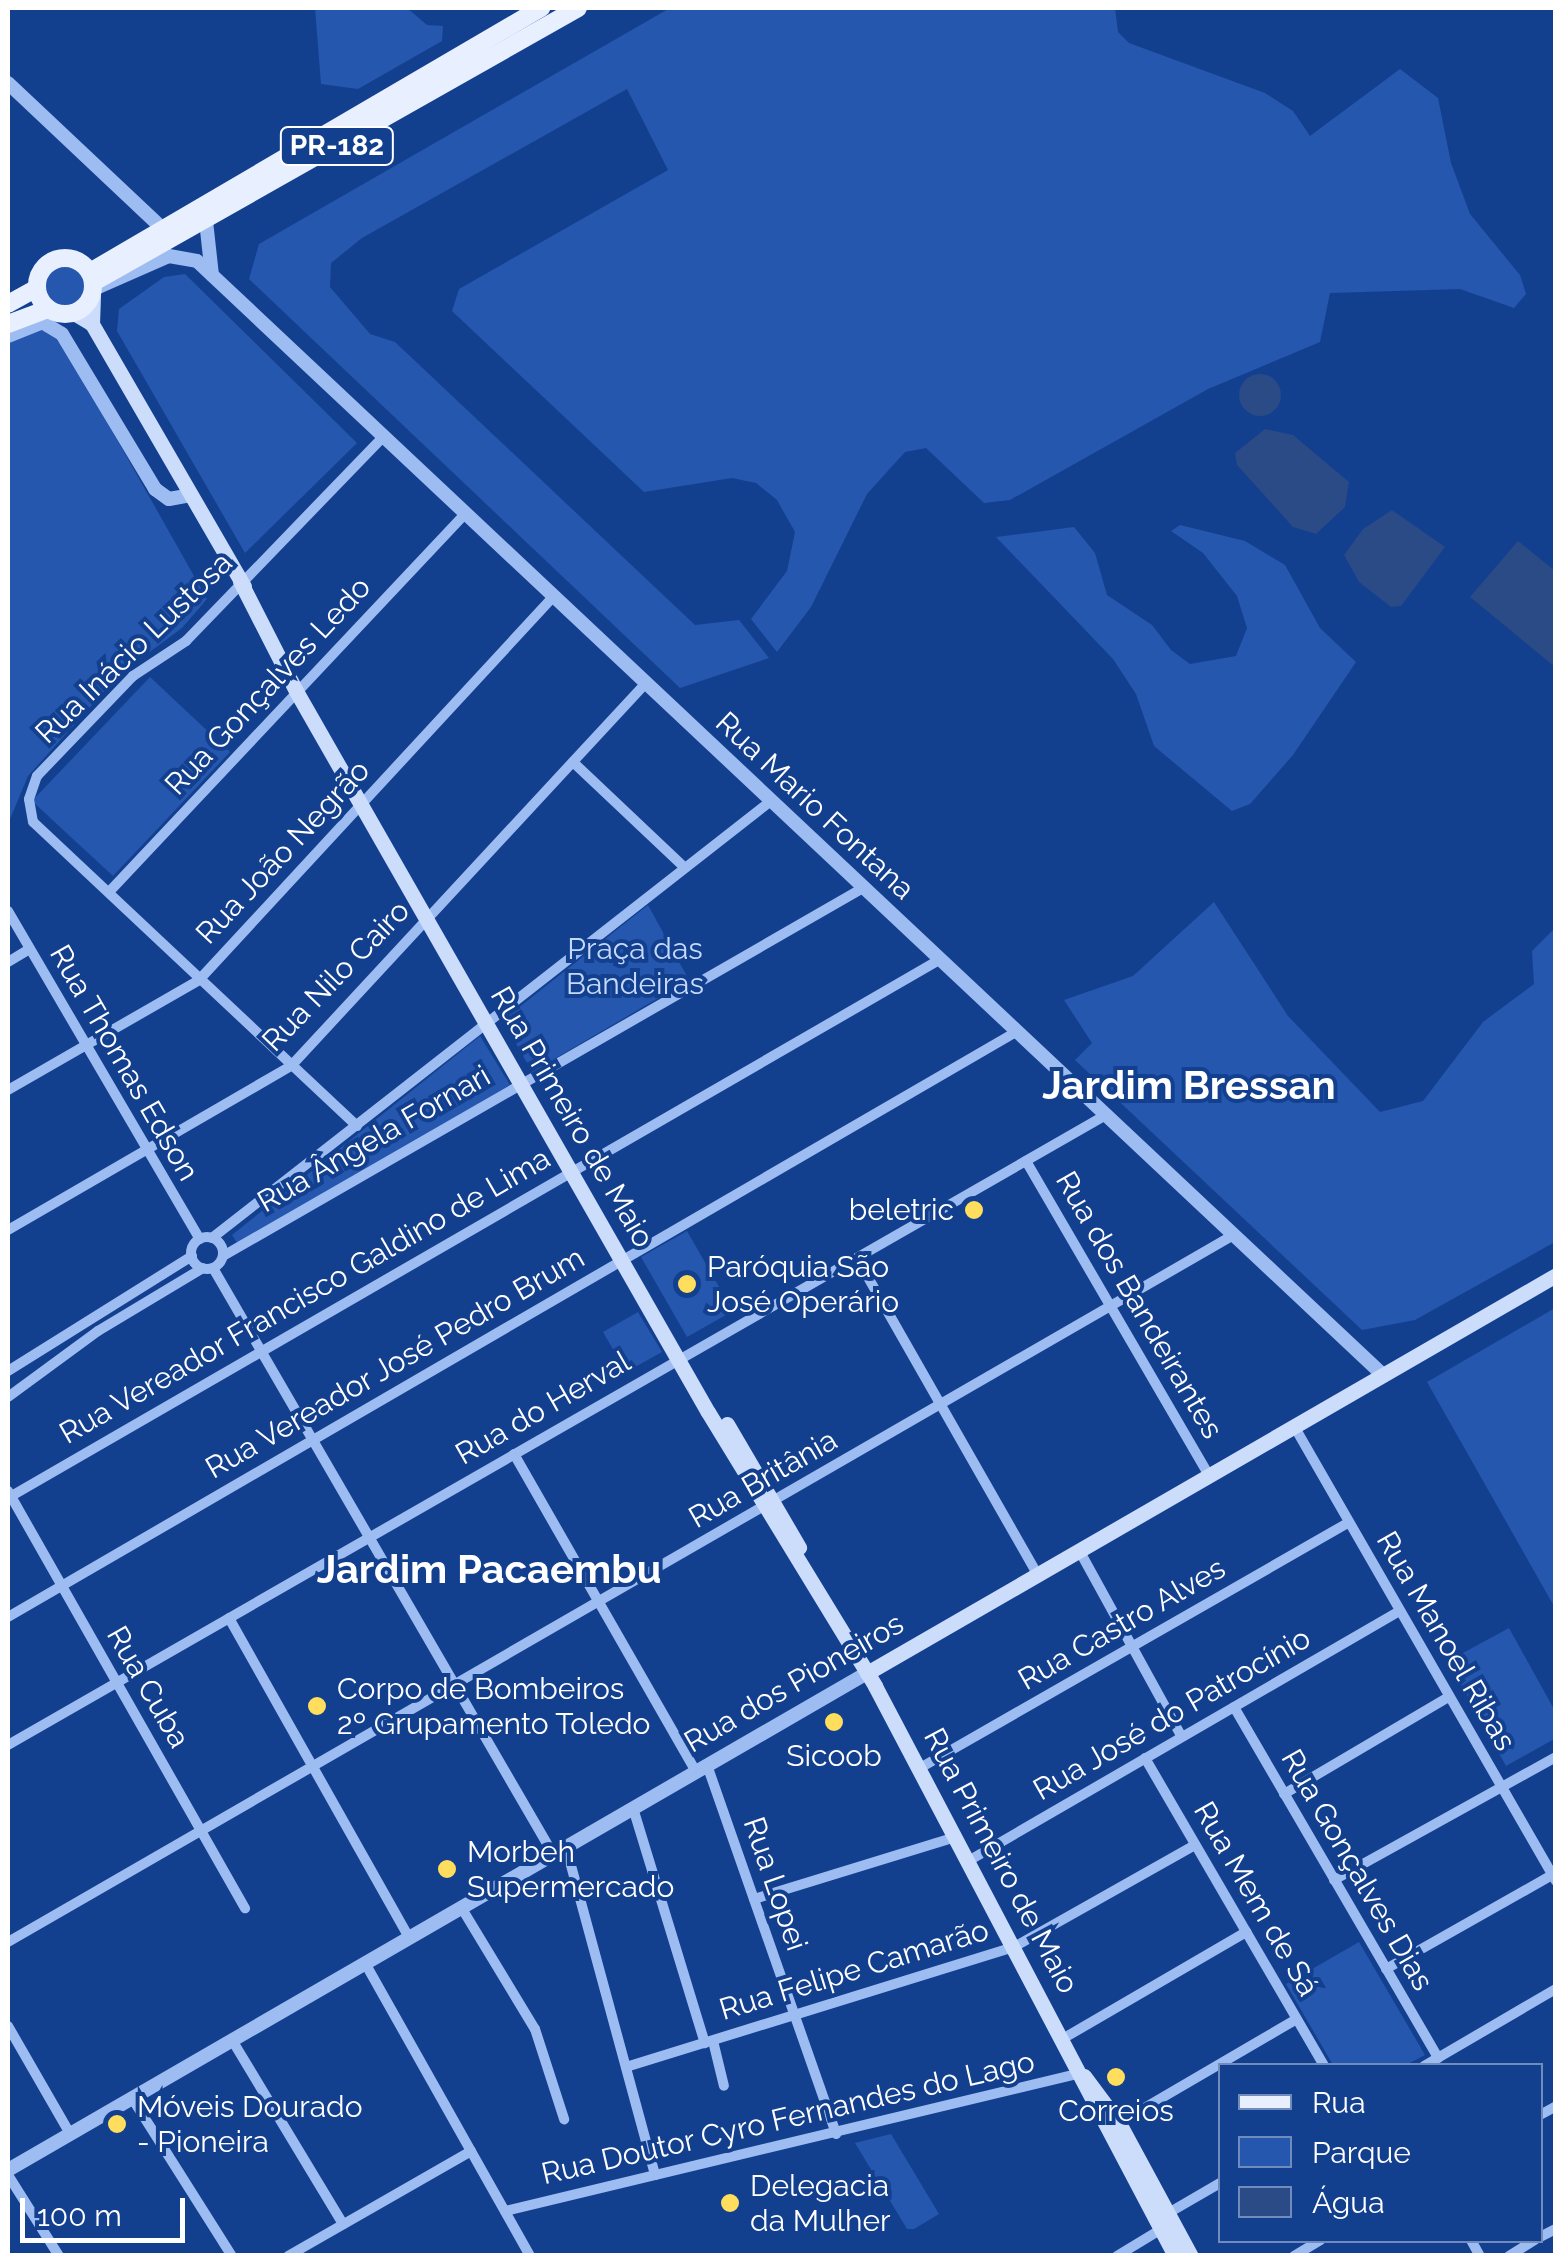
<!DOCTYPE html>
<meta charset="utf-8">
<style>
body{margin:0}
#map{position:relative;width:1563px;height:2263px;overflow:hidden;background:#133f8f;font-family:Raleway,sans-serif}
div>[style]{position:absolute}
.green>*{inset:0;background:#2557ae}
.round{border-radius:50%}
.water>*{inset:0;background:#2b4b87}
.minor>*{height:10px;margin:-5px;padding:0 5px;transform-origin:5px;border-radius:5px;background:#9dbcf1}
.minor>.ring{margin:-5px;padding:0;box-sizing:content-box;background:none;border:10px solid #9dbcf1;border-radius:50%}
.tertiary>*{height:14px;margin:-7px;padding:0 7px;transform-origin:7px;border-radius:7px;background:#9dbcf1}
.secondary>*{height:15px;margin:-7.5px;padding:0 7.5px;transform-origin:7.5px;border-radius:7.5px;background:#ccddfc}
.primary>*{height:18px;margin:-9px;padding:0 9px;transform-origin:9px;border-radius:9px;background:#e8efff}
.primary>.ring{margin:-9px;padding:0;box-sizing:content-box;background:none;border:18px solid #e8efff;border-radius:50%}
.dots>*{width:28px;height:28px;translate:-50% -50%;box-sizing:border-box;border:5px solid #133f8f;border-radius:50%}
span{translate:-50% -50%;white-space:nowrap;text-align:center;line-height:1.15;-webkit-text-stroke:8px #133f8f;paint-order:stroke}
.shield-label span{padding:2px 8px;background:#133f8f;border:2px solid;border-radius:8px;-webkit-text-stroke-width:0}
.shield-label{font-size:28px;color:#fff;font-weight:700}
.street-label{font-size:30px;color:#fff}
.park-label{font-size:30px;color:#c4d9fc}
.poi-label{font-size:30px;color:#fff}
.right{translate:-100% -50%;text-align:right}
.left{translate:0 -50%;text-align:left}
.district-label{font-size:40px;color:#fff;font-weight:700}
.frame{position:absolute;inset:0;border:10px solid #fff;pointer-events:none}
.legend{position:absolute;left:1218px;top:2063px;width:325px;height:180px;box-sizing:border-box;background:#133f8f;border:2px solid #718cbc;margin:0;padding:12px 18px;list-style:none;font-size:30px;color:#fff}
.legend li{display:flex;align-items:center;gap:20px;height:50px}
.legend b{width:50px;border:2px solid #718cbc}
.scale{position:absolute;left:20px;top:2198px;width:165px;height:45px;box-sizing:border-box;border:5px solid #fff;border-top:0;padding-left:12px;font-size:30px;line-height:35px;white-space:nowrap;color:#fff;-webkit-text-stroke:8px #133f8f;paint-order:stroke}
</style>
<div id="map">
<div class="green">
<i style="clip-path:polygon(315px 8px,407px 8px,427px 25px,443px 26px,442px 41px,358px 89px,321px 84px)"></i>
<i style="clip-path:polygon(670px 8px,1115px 8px,1118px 32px,1129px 43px,1265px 93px,1293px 111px,1310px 136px,1400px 69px,1438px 98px,1451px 163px,1470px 214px,1520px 275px,1526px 294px,1514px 308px,1460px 289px,1330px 293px,1320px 342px,1208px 389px,1010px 500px,984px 503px,926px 448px,905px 452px,867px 494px,811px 607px,777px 652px,751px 619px,787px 571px,795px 532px,777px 500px,756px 483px,732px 478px,644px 492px,452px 311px,459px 289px,668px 170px,627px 89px,362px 238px,331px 263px,330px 287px,370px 334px,395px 342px,695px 625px,739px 620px,769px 658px,680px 688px,249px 279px,259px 244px)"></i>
<i class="round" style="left:46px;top:266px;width:40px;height:40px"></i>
<i style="clip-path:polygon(185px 274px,357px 443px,245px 553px,117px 331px,119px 309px,164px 277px)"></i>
<i style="clip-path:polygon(39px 329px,52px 333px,71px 358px,207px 599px,182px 628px,120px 674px,28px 776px,8px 824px,8px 340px)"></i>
<i style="clip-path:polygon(1180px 525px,1245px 541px,1285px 565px,1320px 628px,1356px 662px,1293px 755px,1250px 804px,1232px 811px,1154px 746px,1136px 694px,1113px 659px,996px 537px,1074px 527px,1095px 553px,1107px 595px,1152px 625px,1171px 650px,1190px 664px,1236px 656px,1247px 628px,1237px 596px,1203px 553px,1171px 531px)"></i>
<i style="clip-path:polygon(150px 677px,230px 752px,113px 876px,32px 801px)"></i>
<i style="clip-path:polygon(1214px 902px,1288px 1016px,1380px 1112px,1423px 1101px,1483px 1022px,1534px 984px,1532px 951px,1555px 928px,1555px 1242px,1415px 1320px,1362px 1330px,1075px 1060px,1092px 1043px,1064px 1000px,1133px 976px)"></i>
<i style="clip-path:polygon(648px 905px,689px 980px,532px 1072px,503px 1020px)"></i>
<i style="clip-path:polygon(480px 1036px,510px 1085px,239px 1246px,232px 1235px)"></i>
<i style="clip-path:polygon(687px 1231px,733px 1311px,687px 1337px,641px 1257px)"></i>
<i style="clip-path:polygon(1555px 1308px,1555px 1608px,1427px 1382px)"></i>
<i style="clip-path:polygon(638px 1312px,662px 1352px,626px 1372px,603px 1332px)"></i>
<i style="clip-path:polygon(1509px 1628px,1555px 1711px,1556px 1738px,1506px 1766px,1448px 1661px)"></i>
<i style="clip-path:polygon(1359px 1942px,1425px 2055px,1406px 2065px,1333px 2065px,1286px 1984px)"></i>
<i style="clip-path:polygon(891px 2134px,939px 2214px,914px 2229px,907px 2229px,855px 2143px)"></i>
</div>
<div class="water">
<i class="round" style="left:1239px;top:374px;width:42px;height:42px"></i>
<i style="clip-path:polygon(1265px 429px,1293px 435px,1349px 482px,1345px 507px,1316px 534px,1293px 527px,1237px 465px,1235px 453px)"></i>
<i style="clip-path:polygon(1392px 510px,1445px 547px,1401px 606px,1391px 607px,1359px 582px,1344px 555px,1363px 529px)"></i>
<i style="clip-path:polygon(1518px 541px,1555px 571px,1555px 667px,1470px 597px)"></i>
</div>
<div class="minor">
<i style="left:573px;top:762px;width:153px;rotate:43.4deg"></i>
<i style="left:109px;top:892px;width:519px;rotate:-46.72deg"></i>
<i style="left:8px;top:911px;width:380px;rotate:59.7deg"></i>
<i style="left:8px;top:962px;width:23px;rotate:-31deg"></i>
<i style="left:8px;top:1090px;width:220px;rotate:-29.9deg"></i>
<i style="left:199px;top:980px;width:522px;rotate:-47.25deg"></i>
<i style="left:357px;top:1126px;width:444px;rotate:-136.8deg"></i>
<i style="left:33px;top:822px;width:23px;rotate:-100deg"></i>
<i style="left:29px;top:799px;width:24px;rotate:-71deg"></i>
<i style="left:37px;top:776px;width:139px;rotate:-46.2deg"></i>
<i style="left:133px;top:676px;width:64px;rotate:-33.4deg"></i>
<i style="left:186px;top:641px;width:284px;rotate:-46deg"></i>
<i style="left:1026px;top:1161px;width:363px;rotate:59.8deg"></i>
<i style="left:8px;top:1230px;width:327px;rotate:-30.1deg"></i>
<i style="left:291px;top:1066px;width:519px;rotate:-47.18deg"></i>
<i class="ring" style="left:191px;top:1237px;width:22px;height:22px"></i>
<i style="left:212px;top:1238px;width:710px;rotate:-38.02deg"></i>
<i style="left:223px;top:1256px;width:738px;rotate:-29.9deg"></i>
<i style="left:857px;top:1258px;width:364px;rotate:60.3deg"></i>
<i style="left:213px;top:1268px;width:677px;rotate:59.88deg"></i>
<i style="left:8px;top:1371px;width:217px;rotate:-32deg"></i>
<i style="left:8px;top:1397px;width:112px;rotate:-36.3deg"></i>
<i style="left:98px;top:1331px;width:122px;rotate:-31deg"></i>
<i style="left:1294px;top:1426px;width:525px;rotate:60.07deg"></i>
<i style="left:514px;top:1454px;width:366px;rotate:60.2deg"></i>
<i style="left:8px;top:1491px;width:480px;rotate:60.4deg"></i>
<i style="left:8px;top:1498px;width:1075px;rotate:-30.02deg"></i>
<i style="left:1079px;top:1550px;width:213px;rotate:61.2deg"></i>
<i style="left:8px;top:1617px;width:1165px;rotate:-30.13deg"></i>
<i style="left:229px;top:1618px;width:366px;rotate:60.6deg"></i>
<i style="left:1234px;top:1707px;width:406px;rotate:59.8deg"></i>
<i style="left:8px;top:1745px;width:1264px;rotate:-29.85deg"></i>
<i style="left:1145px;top:1758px;width:356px;rotate:59.8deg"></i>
<i style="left:707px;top:1765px;width:391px;rotate:70.7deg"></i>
<i style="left:920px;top:1768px;width:493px;rotate:-29.8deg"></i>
<i style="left:1284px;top:1794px;width:191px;rotate:-30.5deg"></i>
<i style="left:633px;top:1808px;width:246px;rotate:73deg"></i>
<i style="left:566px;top:1847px;width:340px;rotate:74.8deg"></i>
<i style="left:970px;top:1860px;width:496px;rotate:-30.1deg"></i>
<i style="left:1334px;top:1880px;width:254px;rotate:-29deg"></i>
<i style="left:754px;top:1899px;width:211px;rotate:-17.1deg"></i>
<i style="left:461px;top:1907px;width:143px;rotate:58.8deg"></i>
<i style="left:535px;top:2029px;width:95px;rotate:72.1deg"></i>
<i style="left:8px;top:1942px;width:1411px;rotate:-29.98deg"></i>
<i style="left:365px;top:1963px;width:336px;rotate:60.6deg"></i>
<i style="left:1386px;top:1969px;width:191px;rotate:-29.5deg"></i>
<i style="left:8px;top:2026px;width:125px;rotate:60.1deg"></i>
<i style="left:1064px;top:2038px;width:211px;rotate:-30.2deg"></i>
<i style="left:232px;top:2040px;width:215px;rotate:58.9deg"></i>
<i style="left:713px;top:2041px;width:46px;rotate:76.3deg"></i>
<i style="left:1424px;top:2066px;width:153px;rotate:-30.3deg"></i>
<i style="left:626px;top:2067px;width:406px;rotate:-17.2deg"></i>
<i style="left:1014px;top:1947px;width:208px;rotate:-29.4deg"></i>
<i style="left:132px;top:2098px;width:187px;rotate:57.7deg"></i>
<i style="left:1540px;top:2115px;width:18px;rotate:-29deg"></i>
<i style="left:1117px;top:2124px;width:208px;rotate:-30.3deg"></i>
<i style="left:8px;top:2175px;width:96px;rotate:57.8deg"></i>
<i style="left:505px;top:2211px;width:592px;rotate:-13.47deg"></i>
<i style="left:1165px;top:2215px;width:64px;rotate:-30.2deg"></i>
<i style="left:1540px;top:2237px;width:18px;rotate:-27deg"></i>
<i style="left:1471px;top:2240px;width:18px;rotate:61deg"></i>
<i style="left:288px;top:2256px;width:211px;rotate:-29.8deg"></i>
<i style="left:1117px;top:2256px;width:54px;rotate:-31.3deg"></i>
<i style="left:1294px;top:2256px;width:31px;rotate:-31deg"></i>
<i style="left:1509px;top:2256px;width:31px;rotate:-32deg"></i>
</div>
<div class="tertiary">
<i style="left:8px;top:83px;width:212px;rotate:43.3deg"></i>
<i style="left:206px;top:221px;width:54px;rotate:83.7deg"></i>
<i style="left:98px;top:287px;width:77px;rotate:-23.6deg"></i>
<i style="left:169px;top:256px;width:28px;rotate:10deg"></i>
<i style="left:197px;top:261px;width:1627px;rotate:43.21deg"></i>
<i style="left:8px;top:336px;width:37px;rotate:-22deg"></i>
<i style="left:42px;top:322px;width:23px;rotate:31deg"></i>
<i style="left:62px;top:334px;width:181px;rotate:59deg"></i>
<i style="left:155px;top:489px;width:17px;rotate:36deg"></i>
<i style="left:169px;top:499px;width:22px;rotate:-10deg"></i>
<i style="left:8px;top:2170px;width:992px;rotate:-30.05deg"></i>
</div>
<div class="secondary">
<i style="left:74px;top:313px;width:21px;rotate:31deg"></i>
<i style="left:92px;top:324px;width:303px;rotate:59.9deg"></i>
<i style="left:92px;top:324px;width:30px;rotate:-88deg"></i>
<i style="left:240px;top:581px;width:123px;rotate:63deg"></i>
<i style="left:296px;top:691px;width:830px;rotate:60.26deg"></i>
<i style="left:708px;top:1412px;width:321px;rotate:58.6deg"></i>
<i style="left:875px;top:1686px;width:644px;rotate:62.24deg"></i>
<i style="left:727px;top:1424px;width:143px;rotate:59.7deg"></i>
<i style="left:867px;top:1673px;width:796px;rotate:-30.01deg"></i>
<i style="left:1084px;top:2076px;width:59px;rotate:53.3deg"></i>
<i style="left:1119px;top:2123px;width:151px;rotate:61.6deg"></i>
</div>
<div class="primary">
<i class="ring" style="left:37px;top:258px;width:38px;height:38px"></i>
<i style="left:90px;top:272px;width:523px;rotate:-30.34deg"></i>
<i style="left:94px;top:282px;width:556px;rotate:-29.51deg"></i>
<i style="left:8px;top:304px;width:33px;rotate:-29deg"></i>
<i style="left:8px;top:324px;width:43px;rotate:-20.6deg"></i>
</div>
<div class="dots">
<i style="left:974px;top:1210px;background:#ffde5e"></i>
<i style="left:687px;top:1284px;background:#ffde5e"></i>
<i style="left:317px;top:1706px;background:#ffde5e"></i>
<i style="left:834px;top:1722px;background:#ffde5e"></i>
<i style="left:447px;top:1869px;background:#ffde5e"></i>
<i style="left:1116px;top:2077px;background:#ffde5e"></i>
<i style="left:117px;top:2124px;background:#ffde5e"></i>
<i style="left:730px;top:2203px;background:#ffde5e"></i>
</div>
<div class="shield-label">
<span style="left:337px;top:146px">PR-182</span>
</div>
<div class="street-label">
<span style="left:134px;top:648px;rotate:-44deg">Rua Inácio Lustosa</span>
<span style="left:268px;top:686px;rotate:-47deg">Rua Gonçalves Ledo</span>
<span style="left:815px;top:806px;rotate:43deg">Rua Mario Fontana</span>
<span style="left:283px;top:852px;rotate:-47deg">Rua João Negrão</span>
<span style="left:336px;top:976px;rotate:-46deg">Rua Nilo Cairo</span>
<span style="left:124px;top:1063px;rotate:60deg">Rua Thomas Edson</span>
<span style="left:572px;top:1117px;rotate:60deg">Rua Primeiro de Maio</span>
<span style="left:374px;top:1139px;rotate:-30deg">Rua Ângela Fornari</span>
<span style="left:305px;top:1296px;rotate:-30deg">Rua Vereador Francisco Galdino de Lima</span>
<span style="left:1139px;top:1305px;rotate:60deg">Rua dos Bandeirantes</span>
<span style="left:395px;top:1363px;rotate:-30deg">Rua Vereador José Pedro Brum</span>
<span style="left:543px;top:1408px;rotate:-30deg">Rua do Herval</span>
<span style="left:763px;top:1479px;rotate:-30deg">Rua Britânia</span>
<span style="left:1122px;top:1624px;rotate:-30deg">Rua Castro Alves</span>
<span style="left:1446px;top:1641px;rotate:60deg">Rua Manoel Ribas</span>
<span style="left:794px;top:1683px;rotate:-30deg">Rua dos Pioneiros</span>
<span style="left:148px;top:1687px;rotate:60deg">Rua Cuba</span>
<span style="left:1172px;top:1714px;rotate:-30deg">Rua José do Patrocínio</span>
<span style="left:1001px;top:1861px;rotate:62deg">Rua Primeiro de Maio</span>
<span style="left:1357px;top:1870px;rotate:60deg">Rua Gonçalves Dias</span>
<span style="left:775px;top:1884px;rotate:71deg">Rua Lopei</span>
<span style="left:1256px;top:1899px;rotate:60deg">Rua Mem de Sá</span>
<span style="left:854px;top:1970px;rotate:-17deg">Rua Felipe Camarão</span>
<span style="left:788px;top:2118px;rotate:-13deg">Rua Doutor Cyro Fernandes do Lago</span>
</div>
<div class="park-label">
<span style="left:635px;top:966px">Praça das<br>Bandeiras</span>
</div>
<div class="poi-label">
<span class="right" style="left:954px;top:1210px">beletric</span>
<span class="left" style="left:707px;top:1284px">Paróquia São<br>José Operário</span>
<span class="left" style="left:337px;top:1706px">Corpo de Bombeiros<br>2º Grupamento Toledo</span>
<span style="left:834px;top:1756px">Sicoob</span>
<span class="left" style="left:467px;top:1869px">Morbeh<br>Supermercado</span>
<span class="left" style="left:137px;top:2124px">Móveis Dourado<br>- Pioneira</span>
<span style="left:1116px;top:2111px">Correios</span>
<span class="left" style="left:750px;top:2203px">Delegacia<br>da Mulher</span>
</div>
<div class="district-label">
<span style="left:1189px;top:1085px">Jardim Bressan</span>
<span style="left:489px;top:1569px">Jardim Pacaembu</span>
</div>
<div class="frame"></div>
<ul class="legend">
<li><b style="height:12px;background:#e8efff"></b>Rua</li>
<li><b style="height:28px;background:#2557ae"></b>Parque</li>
<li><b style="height:28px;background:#2b4b87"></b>Água</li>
</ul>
<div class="scale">100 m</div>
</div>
